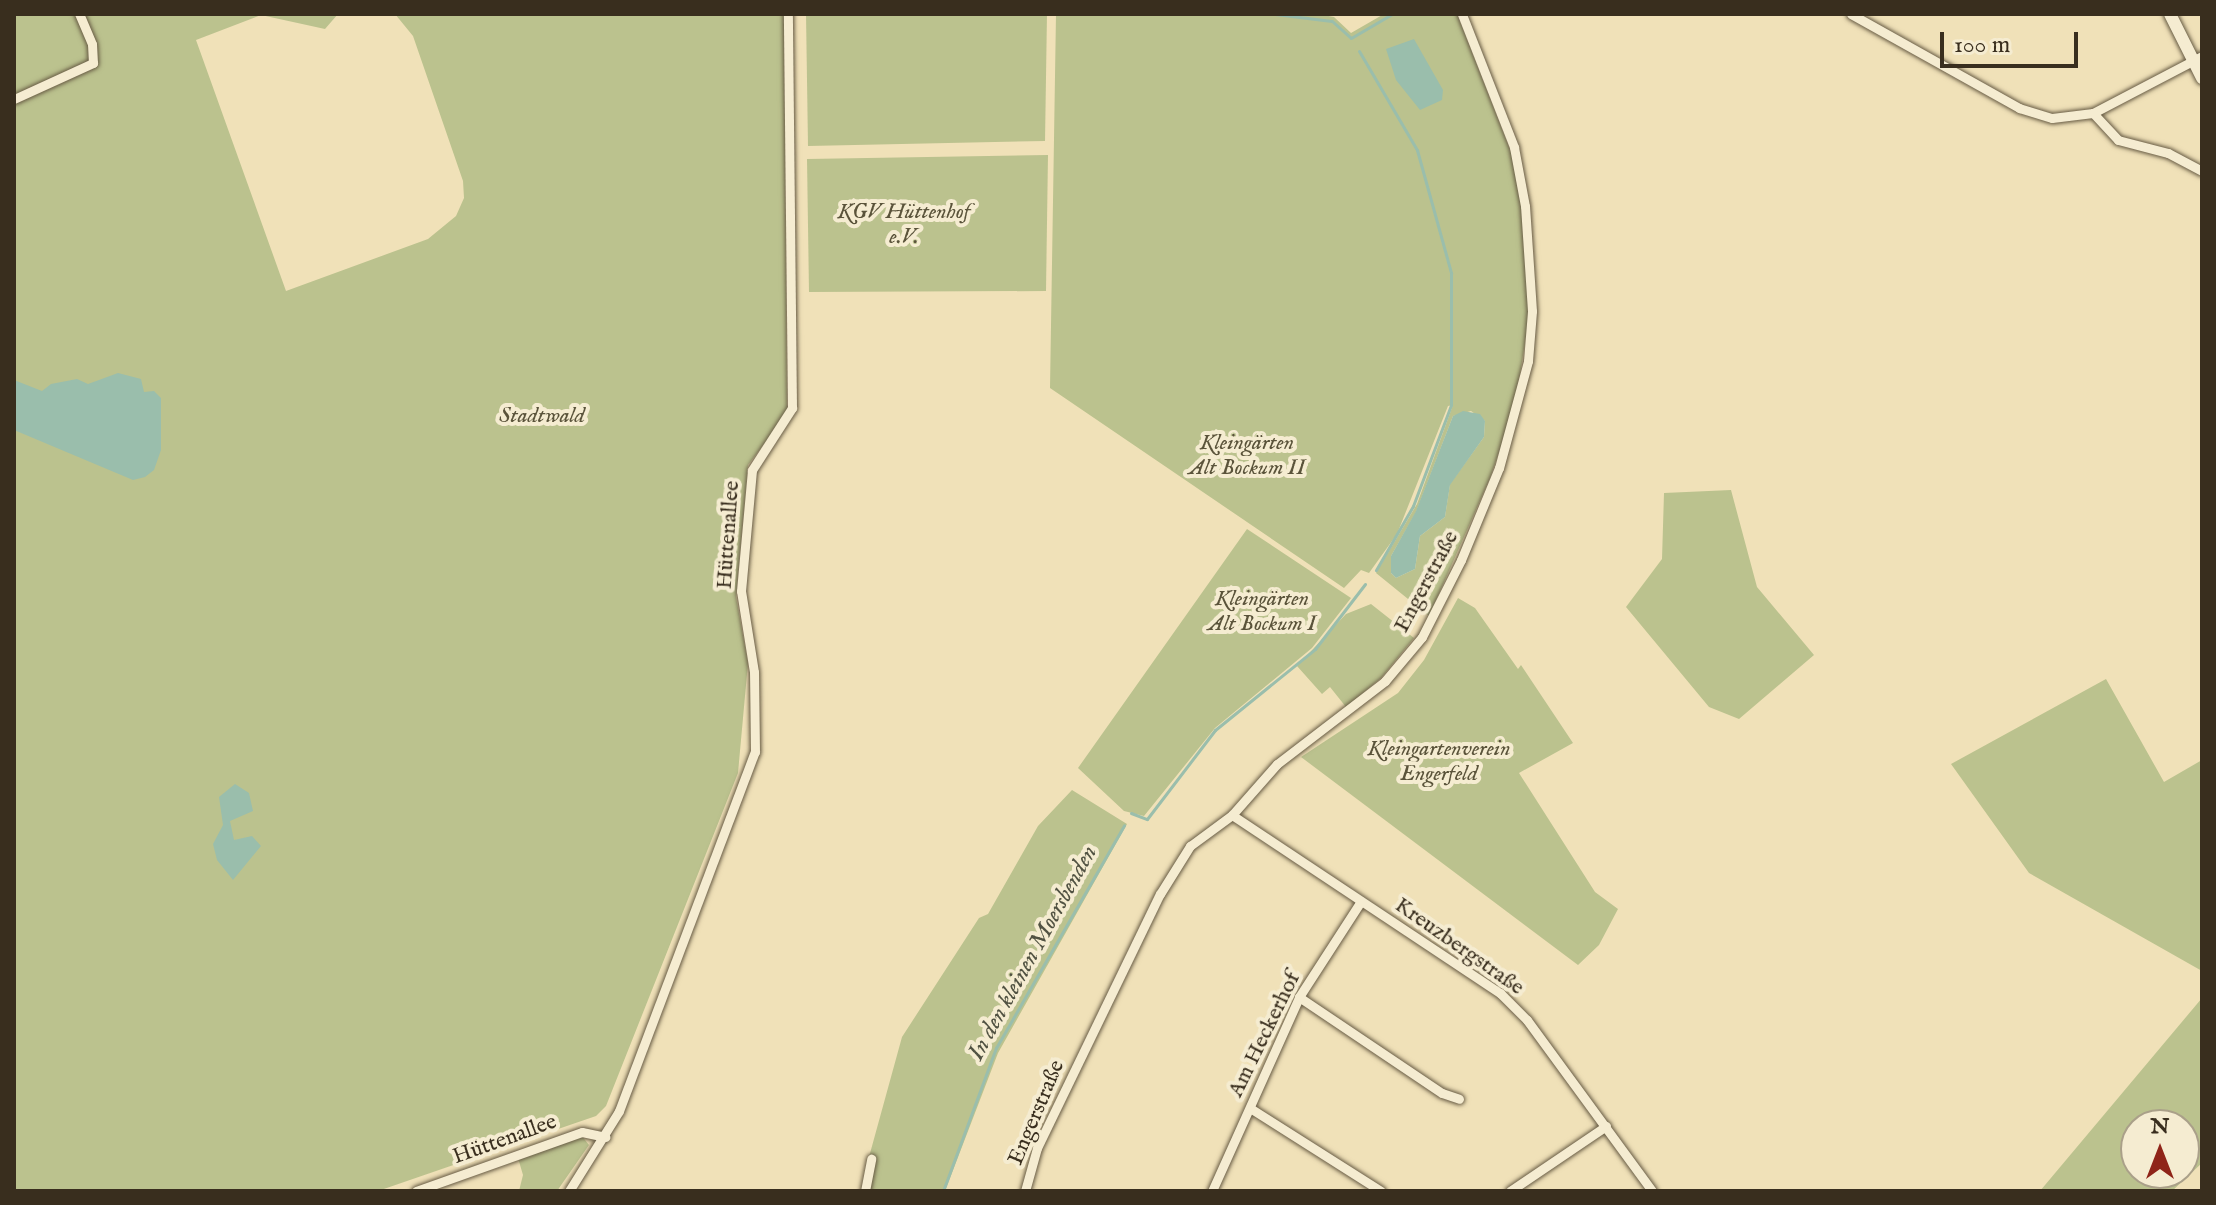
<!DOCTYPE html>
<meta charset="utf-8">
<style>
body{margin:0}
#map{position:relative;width:2216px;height:1205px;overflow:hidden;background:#f0e1b8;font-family:"IM FELL English",serif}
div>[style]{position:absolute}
.green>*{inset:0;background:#bbc28e}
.water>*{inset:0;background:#9abeac}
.stream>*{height:3px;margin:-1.5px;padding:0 1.5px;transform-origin:1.5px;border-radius:1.5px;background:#9abeac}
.roads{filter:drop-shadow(0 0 2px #675b44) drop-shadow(0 0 2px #675b44)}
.minor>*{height:9px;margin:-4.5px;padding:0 4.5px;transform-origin:4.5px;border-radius:4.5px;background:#f5ecd1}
.secondary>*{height:12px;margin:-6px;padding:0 6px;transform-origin:6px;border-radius:6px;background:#f5ecd1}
span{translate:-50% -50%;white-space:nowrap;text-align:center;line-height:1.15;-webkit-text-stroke:8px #f5ecd1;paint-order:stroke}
.park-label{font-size:22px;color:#5a533a;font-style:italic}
.street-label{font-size:22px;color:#392e1e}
.water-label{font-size:24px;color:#515242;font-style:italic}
.frame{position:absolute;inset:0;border:16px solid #392e1e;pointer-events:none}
.north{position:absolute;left:2120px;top:1109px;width:80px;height:80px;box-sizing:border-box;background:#f5ecd1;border:2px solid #aaa089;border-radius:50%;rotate:0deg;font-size:22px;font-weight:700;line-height:32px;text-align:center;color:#392e1e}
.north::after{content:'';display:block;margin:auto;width:28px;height:36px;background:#8f2418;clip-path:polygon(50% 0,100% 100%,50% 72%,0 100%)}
.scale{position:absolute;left:1940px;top:32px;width:138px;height:36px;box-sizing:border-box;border:4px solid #392e1e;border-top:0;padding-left:10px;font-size:24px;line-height:28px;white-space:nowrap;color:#392e1e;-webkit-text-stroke:6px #f5ecd1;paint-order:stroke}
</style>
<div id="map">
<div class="green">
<i style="clip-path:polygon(14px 14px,338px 14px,325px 29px,261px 15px,196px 40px,286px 291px,428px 239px,456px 216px,464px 198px,463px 181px,413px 36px,395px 14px,784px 14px,787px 414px,748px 465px,736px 597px,748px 663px,738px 773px,606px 1106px,596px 1116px,378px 1191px,14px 1191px)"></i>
<i style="clip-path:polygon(806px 14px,1047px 14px,1045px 141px,808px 146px)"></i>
<i style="clip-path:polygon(evenodd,1056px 14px,1318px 14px,1334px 17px,1351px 33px,1384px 14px,1457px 14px,1512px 155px,1523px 209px,1529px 317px,1515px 406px,1490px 478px,1429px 616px,1376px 573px,1417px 504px,1453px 405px,1448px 406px,1397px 534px,1369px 573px,1361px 570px,1344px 588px,1050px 388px,1056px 14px,1471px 411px,1485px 421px,1484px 437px,1450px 484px,1445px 517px,1420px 536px,1415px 569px,1396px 578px,1391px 573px,1391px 556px,1416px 512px,1453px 416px,1471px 411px)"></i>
<i style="clip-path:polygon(1048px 155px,1046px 291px,809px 292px,807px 159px)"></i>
<i style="clip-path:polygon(1731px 490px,1757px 587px,1814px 655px,1739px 719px,1709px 707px,1626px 607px,1662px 559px,1664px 493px)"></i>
<i style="clip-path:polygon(1247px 529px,1351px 598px,1312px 648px,1215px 728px,1144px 816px,1124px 811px,1078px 768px)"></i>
<i style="clip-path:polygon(1458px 598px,1475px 608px,1518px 669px,1521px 665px,1573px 743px,1519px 773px,1595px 892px,1618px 909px,1599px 945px,1578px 965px,1301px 757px,1398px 693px,1424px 660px)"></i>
<i style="clip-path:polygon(1371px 604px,1414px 638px,1381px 678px,1346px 707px,1330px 687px,1322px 694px,1297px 666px,1346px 614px)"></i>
<i style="clip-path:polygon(2106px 679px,2164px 782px,2202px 760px,2202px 971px,2029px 873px,1951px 764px)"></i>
<i style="clip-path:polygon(1072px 790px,1127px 824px,998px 1053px,945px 1191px,869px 1191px,869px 1157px,902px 1037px,979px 918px,988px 914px,1038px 826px)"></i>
<i style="clip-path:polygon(evenodd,2202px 998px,2202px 1163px,2172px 1191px,2040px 1191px,2202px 998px,2136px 1125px,2184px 1125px,2184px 1173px,2136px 1173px,2136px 1125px)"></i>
<i style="clip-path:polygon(581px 1135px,589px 1145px,557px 1191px,519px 1191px,523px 1175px,518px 1158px)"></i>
</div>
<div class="water">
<i style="clip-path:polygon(1414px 39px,1443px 90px,1442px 100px,1420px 110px,1396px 80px,1386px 49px)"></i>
<i style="clip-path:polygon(118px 373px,141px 379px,144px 392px,154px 391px,161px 398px,161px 450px,154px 470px,145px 477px,133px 480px,14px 430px,14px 380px,42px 391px,51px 384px,77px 379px,88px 384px)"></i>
<i style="clip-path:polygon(1463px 411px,1480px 414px,1485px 421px,1484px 437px,1450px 485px,1445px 517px,1420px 536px,1415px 569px,1396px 578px,1391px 573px,1391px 556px,1416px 511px,1453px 416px)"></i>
<i style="clip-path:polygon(235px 784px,249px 793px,253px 811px,230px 821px,234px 840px,252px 836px,261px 846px,233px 880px,217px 860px,213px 844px,223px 825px,219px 797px)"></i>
</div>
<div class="stream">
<i style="left:1275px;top:14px;width:57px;rotate:7deg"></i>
<i style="left:1332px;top:21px;width:25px;rotate:42deg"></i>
<i style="left:1351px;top:38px;width:48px;rotate:-30.3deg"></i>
<i style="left:1359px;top:51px;width:115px;rotate:59.6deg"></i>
<i style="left:1417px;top:150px;width:128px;rotate:74.5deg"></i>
<i style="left:1451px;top:273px;width:132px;rotate:90deg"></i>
<i style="left:1451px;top:405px;width:108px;rotate:110.6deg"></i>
<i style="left:1413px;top:506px;width:74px;rotate:120deg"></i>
<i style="left:1131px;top:813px;width:17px;rotate:21deg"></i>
<i style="left:1147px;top:819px;width:112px;rotate:-52.6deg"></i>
<i style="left:1215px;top:730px;width:129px;rotate:-39deg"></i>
<i style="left:1315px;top:649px;width:82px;rotate:-52.4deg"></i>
<i style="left:943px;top:1191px;width:153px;rotate:-69.7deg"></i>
<i style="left:996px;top:1048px;width:257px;rotate:-60.1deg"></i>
</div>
<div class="roads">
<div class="minor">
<i style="left:1851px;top:14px;width:193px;rotate:29.2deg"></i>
<i style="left:2019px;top:108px;width:34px;rotate:17deg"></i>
<i style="left:2052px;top:118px;width:41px;rotate:-7deg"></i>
<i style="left:2093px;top:113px;width:123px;rotate:-27.6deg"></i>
<i style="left:14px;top:99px;width:87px;rotate:-24.5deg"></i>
<i style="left:93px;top:63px;width:19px;rotate:-93deg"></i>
<i style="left:92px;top:44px;width:33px;rotate:-113deg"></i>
<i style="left:2093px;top:113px;width:37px;rotate:47deg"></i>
<i style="left:2118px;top:140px;width:52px;rotate:14.6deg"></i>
<i style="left:2168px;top:153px;width:38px;rotate:28deg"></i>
<i style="left:1232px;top:815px;width:322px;rotate:33.6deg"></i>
<i style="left:1500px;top:993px;width:38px;rotate:45deg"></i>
<i style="left:1527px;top:1020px;width:212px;rotate:53.8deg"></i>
<i style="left:1299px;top:997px;width:172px;rotate:33.9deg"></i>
<i style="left:1442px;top:1093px;width:18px;rotate:19deg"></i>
<i style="left:1250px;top:1108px;width:155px;rotate:32.4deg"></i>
<i style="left:416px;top:1191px;width:176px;rotate:-19.6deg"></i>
<i style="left:582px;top:1132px;width:24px;rotate:12deg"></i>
<i style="left:569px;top:1191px;width:94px;rotate:-58deg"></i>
<i style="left:619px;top:1111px;width:384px;rotate:-69.3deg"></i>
<i style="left:755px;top:752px;width:80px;rotate:-90.7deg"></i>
<i style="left:754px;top:672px;width:82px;rotate:-99.1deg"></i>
<i style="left:741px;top:591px;width:121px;rotate:-84.8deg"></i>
<i style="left:752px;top:470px;width:74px;rotate:-57.2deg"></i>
<i style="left:792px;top:408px;width:394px;rotate:-90.6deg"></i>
<i style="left:865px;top:1191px;width:33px;rotate:-79deg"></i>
<i style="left:1025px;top:1191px;width:45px;rotate:-74.4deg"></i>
<i style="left:1037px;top:1148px;width:282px;rotate:-64.2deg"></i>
<i style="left:1160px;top:894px;width:57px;rotate:-58deg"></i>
<i style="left:1190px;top:846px;width:52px;rotate:-36.4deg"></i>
<i style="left:1232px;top:815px;width:68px;rotate:-48.6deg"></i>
<i style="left:1277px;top:764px;width:136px;rotate:-37.5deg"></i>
<i style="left:1385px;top:681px;width:57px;rotate:-49.9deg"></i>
<i style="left:1422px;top:637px;width:86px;rotate:-63.1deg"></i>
<i style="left:1461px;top:560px;width:100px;rotate:-67.6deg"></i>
<i style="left:1499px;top:468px;width:111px;rotate:-74.8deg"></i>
<i style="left:1528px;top:361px;width:50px;rotate:-85.4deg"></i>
<i style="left:1532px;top:311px;width:105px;rotate:-93.8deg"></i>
<i style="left:1525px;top:206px;width:60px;rotate:-100.6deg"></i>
<i style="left:1514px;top:147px;width:143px;rotate:-111.4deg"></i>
<i style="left:1212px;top:1191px;width:213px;rotate:-65.8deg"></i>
<i style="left:1299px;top:997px;width:114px;rotate:-57.1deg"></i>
<i style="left:1510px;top:1191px;width:116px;rotate:-34.1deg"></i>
</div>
<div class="secondary">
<i style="left:2170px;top:14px;width:72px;rotate:63.4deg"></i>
</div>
</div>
<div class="park-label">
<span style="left:904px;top:225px">KGV Hüttenhof<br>e.V.</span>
<span style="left:542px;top:417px">Stadtwald</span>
<span style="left:1247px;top:456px">Kleingärten<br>Alt Bockum II</span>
<span style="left:1262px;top:612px">Kleingärten<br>Alt Bockum I</span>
<span style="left:1439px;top:762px">Kleingartenverein<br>Engerfeld</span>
</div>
<div class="street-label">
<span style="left:729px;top:535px;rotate:-86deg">Hüttenallee</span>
<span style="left:1427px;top:582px;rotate:-62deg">Engerstraße</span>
<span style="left:1459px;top:947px;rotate:35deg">Kreuzbergstraße</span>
<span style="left:1265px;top:1035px;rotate:-64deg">Am Heckerhof</span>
<span style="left:1037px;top:1113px;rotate:-67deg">Engerstraße</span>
<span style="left:505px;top:1140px;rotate:-20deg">Hüttenallee</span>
</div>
<div class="water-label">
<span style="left:1033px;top:953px;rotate:-61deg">In den kleinen Moersbenden</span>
</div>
<div class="frame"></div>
<div class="north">N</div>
<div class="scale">100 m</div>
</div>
